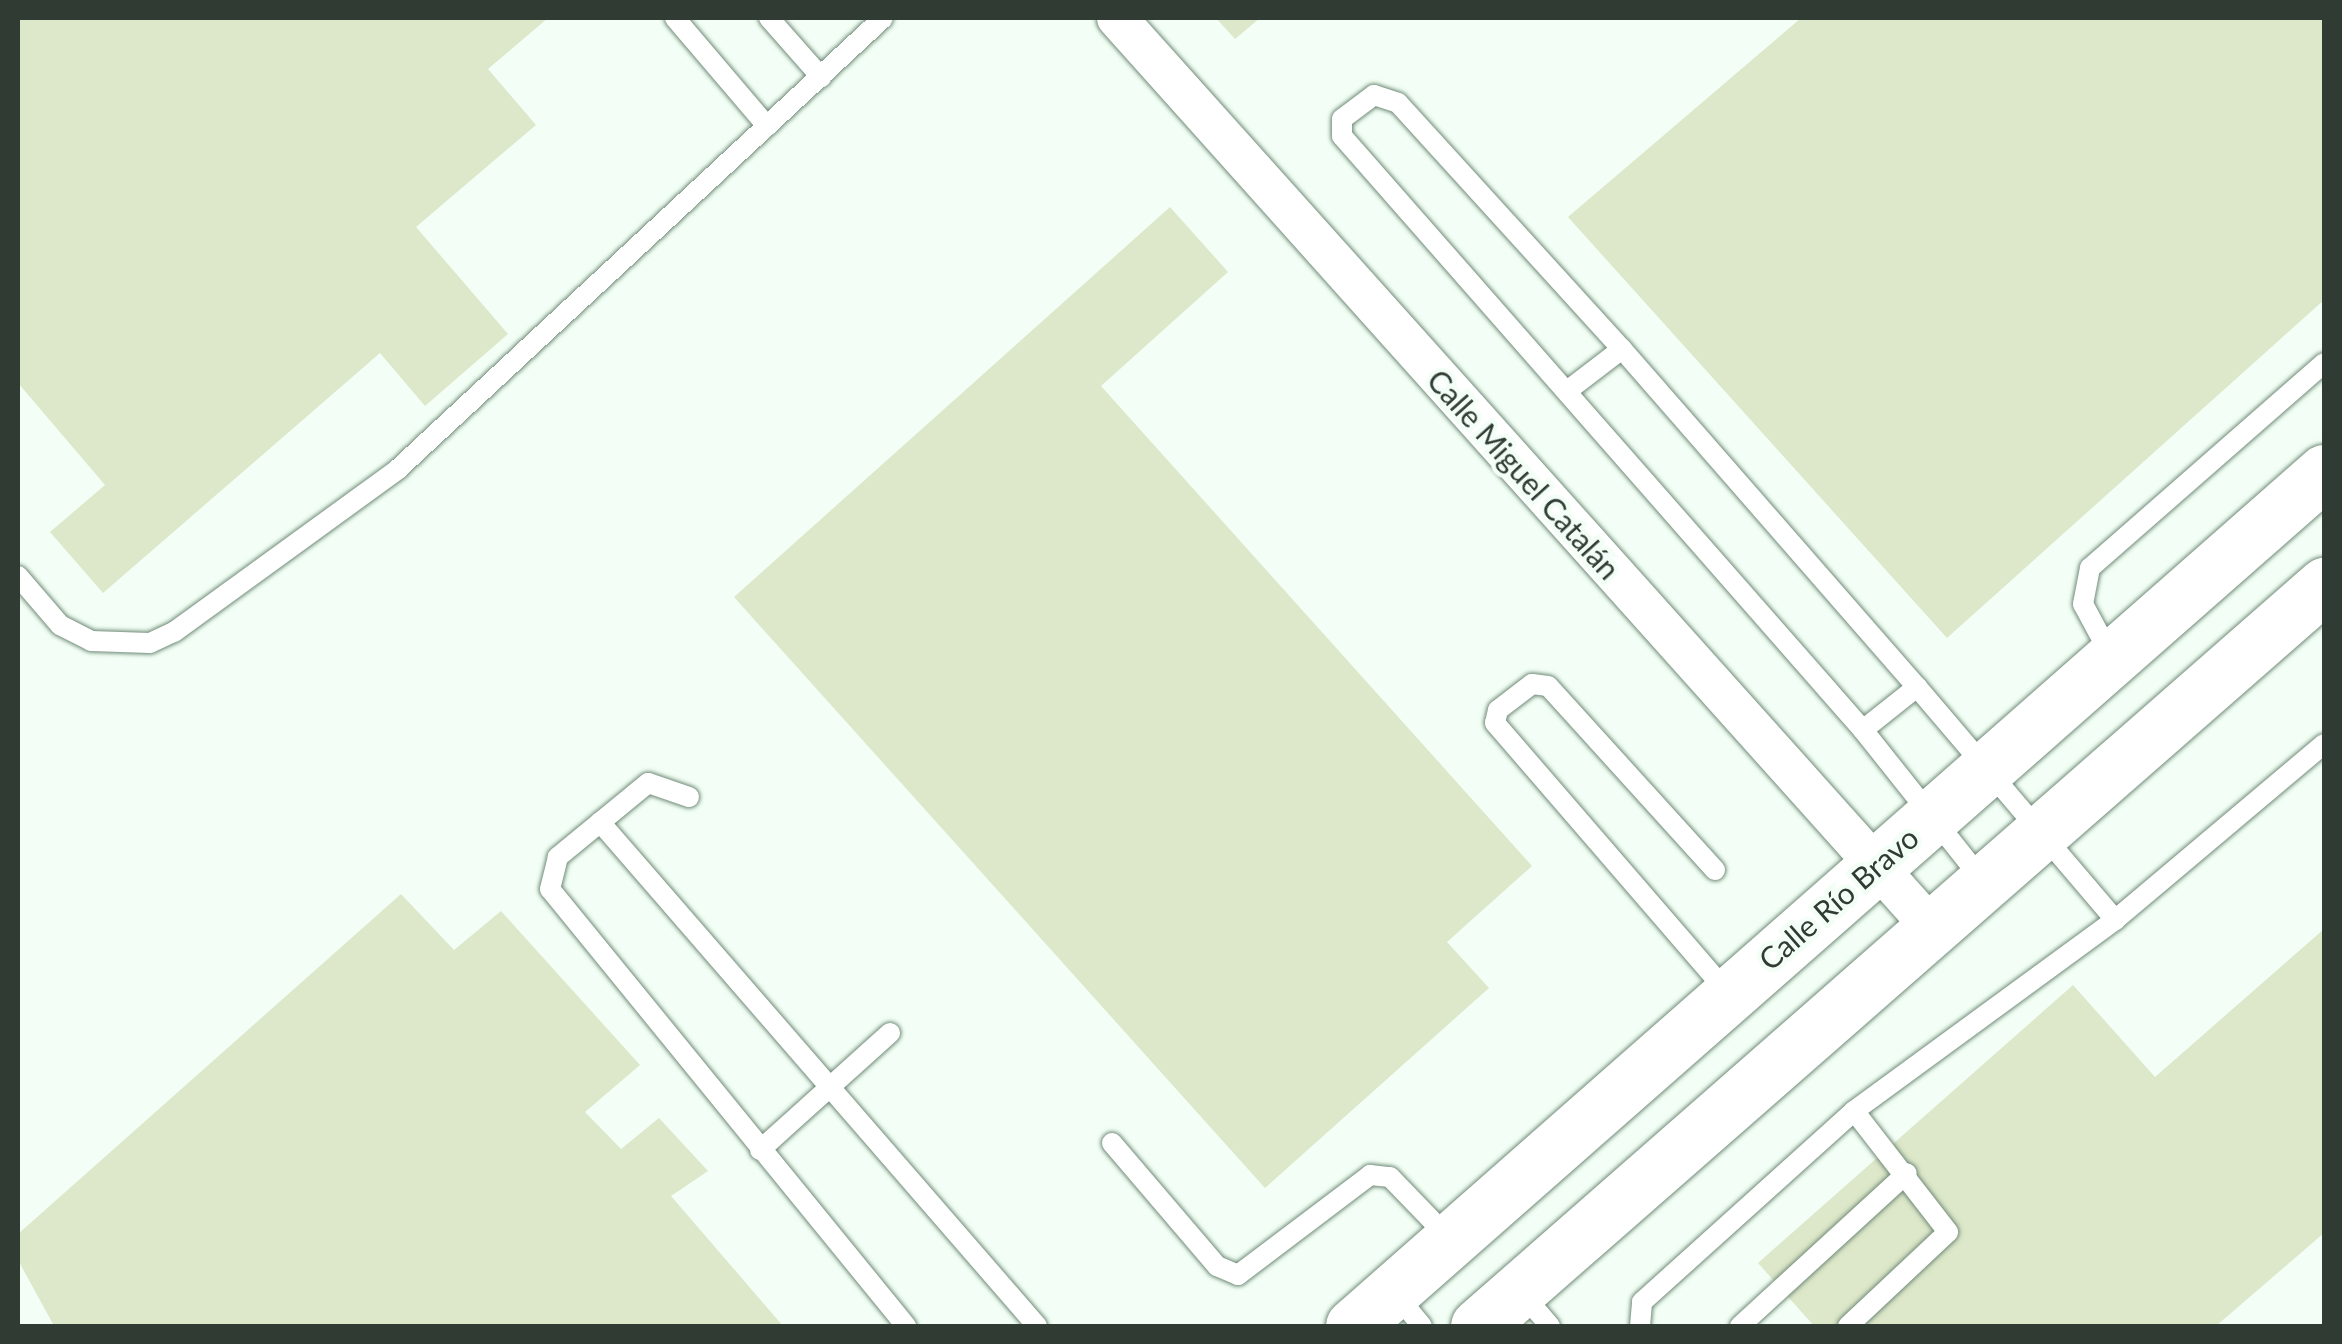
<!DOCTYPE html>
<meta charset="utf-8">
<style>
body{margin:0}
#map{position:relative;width:2342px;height:1344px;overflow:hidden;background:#f3fff6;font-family:Lato,sans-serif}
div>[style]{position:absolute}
.building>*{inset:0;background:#dde7c9}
.roads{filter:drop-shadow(0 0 2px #708b78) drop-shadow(0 0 2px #708b78)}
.lane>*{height:20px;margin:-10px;padding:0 10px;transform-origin:10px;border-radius:10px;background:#fff}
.street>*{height:40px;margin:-20px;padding:0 20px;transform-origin:20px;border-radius:20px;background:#fff}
.secondary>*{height:55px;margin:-27.5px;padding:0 27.5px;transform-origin:27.5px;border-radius:27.5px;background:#fff}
span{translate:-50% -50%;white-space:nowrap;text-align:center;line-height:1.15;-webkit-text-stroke:9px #f3fff6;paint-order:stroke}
.street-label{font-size:30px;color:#303b33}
.frame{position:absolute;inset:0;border:20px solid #303b33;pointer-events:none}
</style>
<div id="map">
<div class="building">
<i style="clip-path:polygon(18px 18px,548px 18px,488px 69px,536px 125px,416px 227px,508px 334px,425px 406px,380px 353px,103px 593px,50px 532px,105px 485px,18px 383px)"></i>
<i style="clip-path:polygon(1216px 18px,1260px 18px,1235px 39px)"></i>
<i style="clip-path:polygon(1801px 18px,2324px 18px,2324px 300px,1947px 638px,1568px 217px)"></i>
<i style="clip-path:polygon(1170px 207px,1228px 272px,1101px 386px,1532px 866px,1447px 942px,1489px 988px,1265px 1188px,734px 597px)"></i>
<i style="clip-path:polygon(401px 894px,454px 950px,501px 911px,640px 1065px,585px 1112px,621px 1149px,659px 1118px,708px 1171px,671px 1196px,783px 1326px,54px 1326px,18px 1260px,18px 1234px)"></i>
<i style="clip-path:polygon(2324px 929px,2324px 1233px,2216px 1326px,1814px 1326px,1758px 1263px,2073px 985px,2155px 1077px)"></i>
</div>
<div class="roads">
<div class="lane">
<i style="left:675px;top:18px;width:142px;rotate:49.6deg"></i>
<i style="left:769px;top:18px;width:79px;rotate:48.6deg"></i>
<i style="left:1567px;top:391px;width:69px;rotate:-37.4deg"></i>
<i style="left:18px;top:576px;width:65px;rotate:49.4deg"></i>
<i style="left:60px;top:625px;width:35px;rotate:27deg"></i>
<i style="left:91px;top:641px;width:59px;rotate:1.9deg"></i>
<i style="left:150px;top:643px;width:26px;rotate:-25deg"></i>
<i style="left:174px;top:632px;width:277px;rotate:-36deg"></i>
<i style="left:398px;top:469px;width:662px;rotate:-42.92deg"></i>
<i style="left:2111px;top:656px;width:59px;rotate:-118.3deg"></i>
<i style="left:2083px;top:604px;width:37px;rotate:-79deg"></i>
<i style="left:2090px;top:568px;width:311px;rotate:-41.2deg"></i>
<i style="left:1917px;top:687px;width:69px;rotate:141.5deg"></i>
<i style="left:1863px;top:730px;width:790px;rotate:-131.25deg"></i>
<i style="left:1342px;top:136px;width:17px;rotate:-90deg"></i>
<i style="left:1342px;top:119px;width:40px;rotate:-37deg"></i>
<i style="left:1374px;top:95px;width:25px;rotate:18deg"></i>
<i style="left:1398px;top:103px;width:333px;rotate:47.7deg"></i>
<i style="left:1622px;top:349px;width:449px;rotate:48.9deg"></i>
<i style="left:1917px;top:687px;width:306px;rotate:49.6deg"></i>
<i style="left:1863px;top:730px;width:193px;rotate:51.5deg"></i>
<i style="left:689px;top:797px;width:43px;rotate:-161.1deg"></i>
<i style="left:648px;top:783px;width:117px;rotate:140.6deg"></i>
<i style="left:558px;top:857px;width:33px;rotate:104deg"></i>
<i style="left:550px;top:889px;width:564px;rotate:50.83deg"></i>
<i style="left:600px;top:822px;width:667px;rotate:49.07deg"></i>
<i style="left:1715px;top:870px;width:248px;rotate:-132.2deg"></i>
<i style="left:1548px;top:686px;width:16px;rotate:-173deg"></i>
<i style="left:1532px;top:684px;width:43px;rotate:142.6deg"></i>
<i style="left:1498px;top:710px;width:13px;rotate:103deg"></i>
<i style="left:1495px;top:723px;width:355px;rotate:49.2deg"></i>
<i style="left:1112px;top:1143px;width:162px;rotate:49.5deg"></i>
<i style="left:1217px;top:1266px;width:23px;rotate:23deg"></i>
<i style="left:1238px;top:1275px;width:166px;rotate:-37.1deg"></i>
<i style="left:1370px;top:1175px;width:20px;rotate:6deg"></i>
<i style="left:1390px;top:1177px;width:85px;rotate:46deg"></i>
<i style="left:760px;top:1150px;width:175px;rotate:-42deg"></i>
<i style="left:1393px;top:1291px;width:45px;rotate:50.4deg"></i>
<i style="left:1520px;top:1291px;width:46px;rotate:49.4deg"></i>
<i style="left:1640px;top:1326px;width:24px;rotate:-85deg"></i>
<i style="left:1642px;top:1302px;width:285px;rotate:-42deg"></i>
<i style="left:1854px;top:1111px;width:323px;rotate:-36.2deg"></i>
<i style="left:2115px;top:920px;width:273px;rotate:-40.1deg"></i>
<i style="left:1740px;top:1326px;width:226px;rotate:-42.5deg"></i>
<i style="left:1848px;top:1326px;width:137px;rotate:-43.2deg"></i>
<i style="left:1948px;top:1232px;width:153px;rotate:-127.8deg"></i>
</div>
<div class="street">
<i style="left:1117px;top:18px;width:1223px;rotate:48.15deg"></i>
</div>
<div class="secondary">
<i style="left:1353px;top:1326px;width:1293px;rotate:-41.33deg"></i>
<i style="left:1478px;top:1326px;width:1125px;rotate:-41.21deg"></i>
</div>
</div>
<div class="street-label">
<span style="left:1524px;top:474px;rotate:48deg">Calle Miguel Catalán</span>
<span style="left:1838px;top:898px;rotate:-41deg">Calle Río Bravo</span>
</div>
<div class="frame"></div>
</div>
